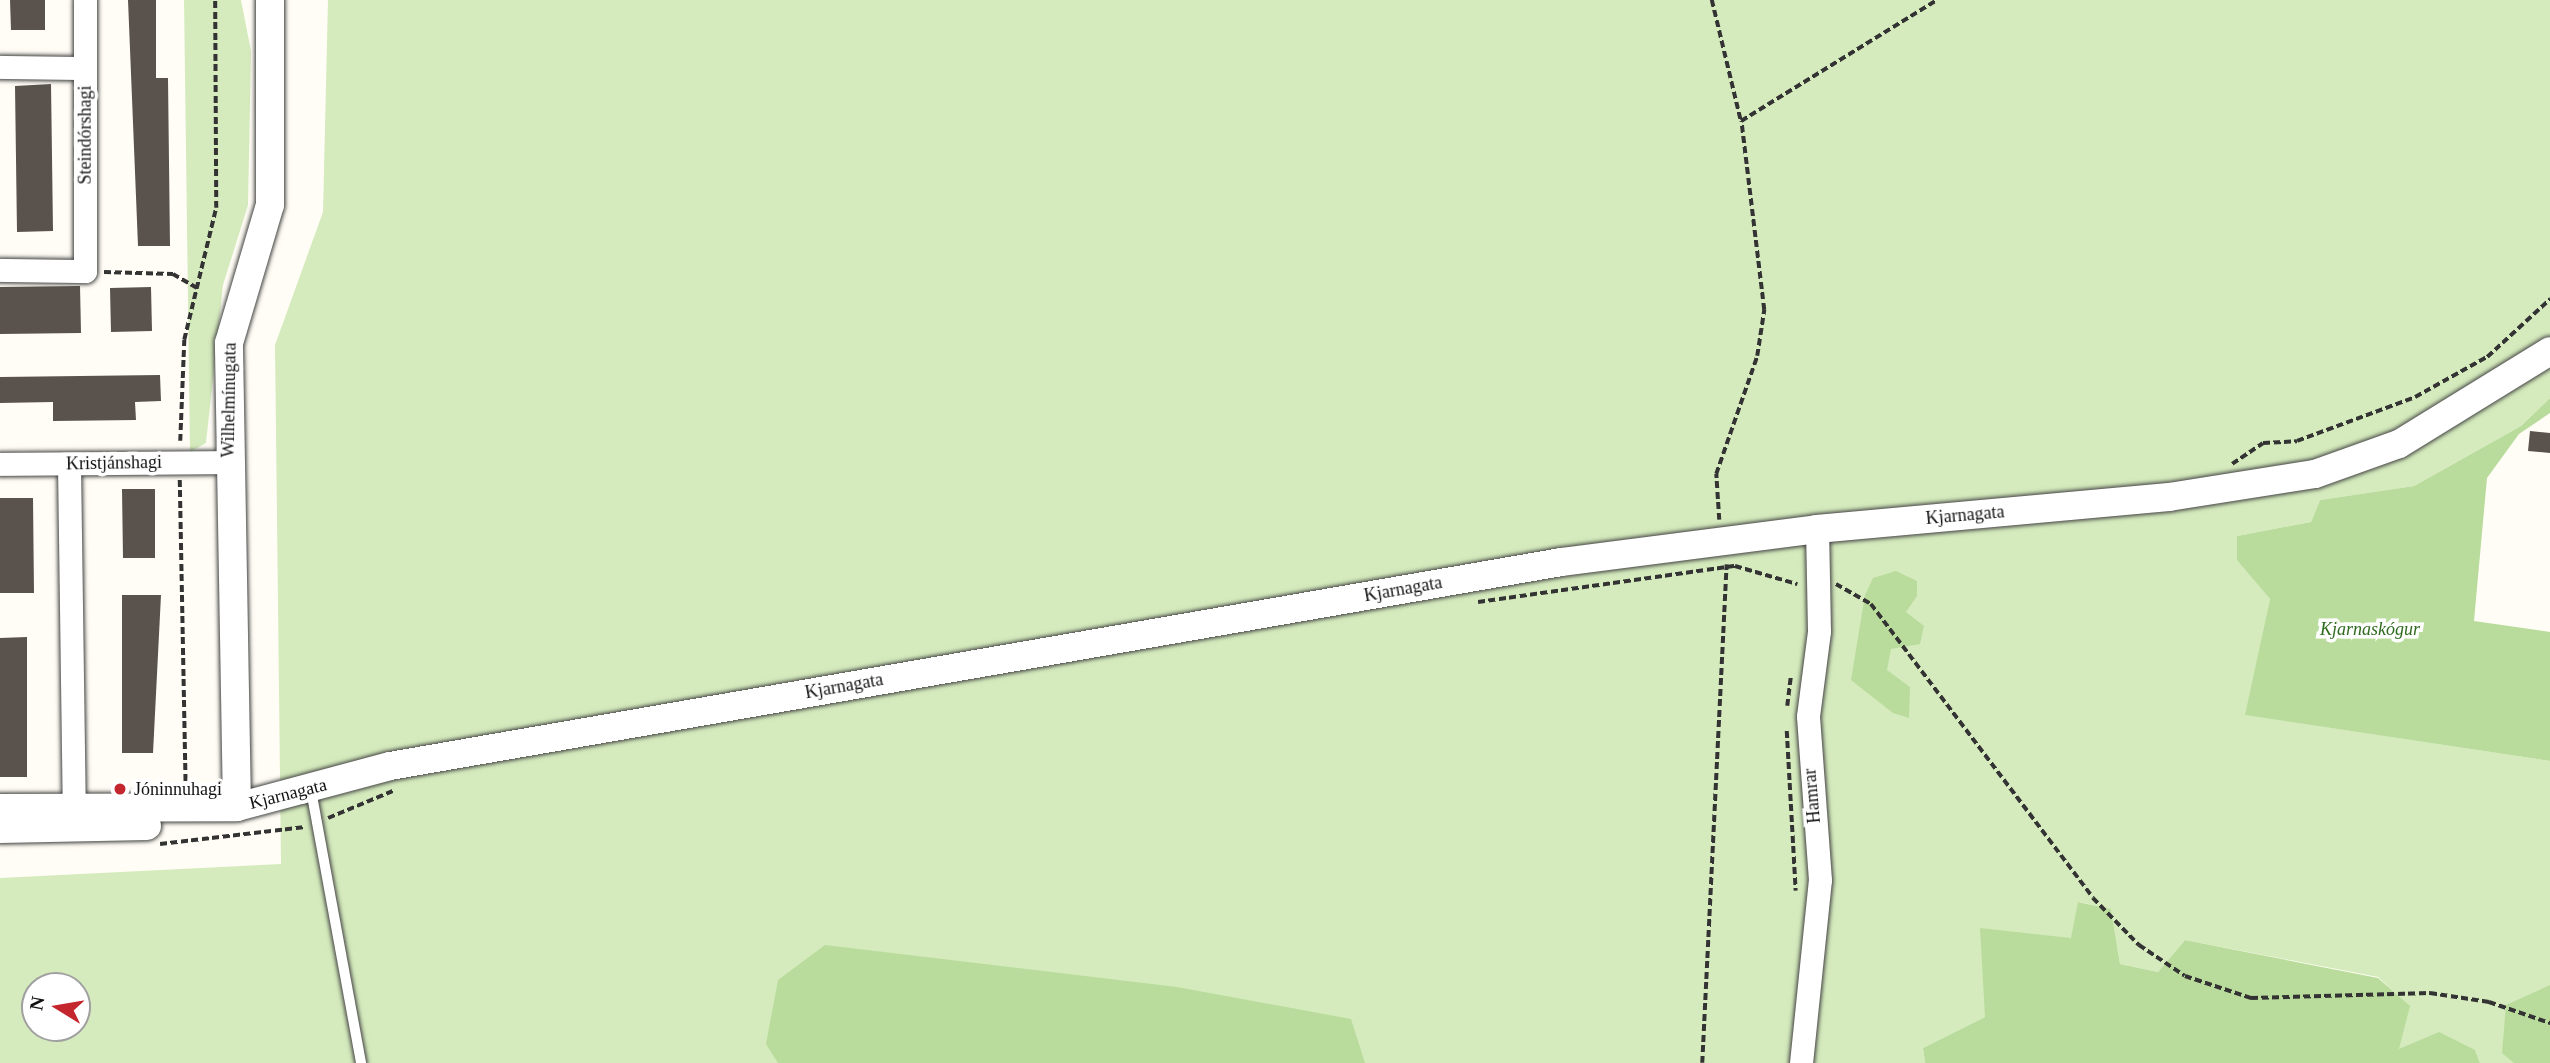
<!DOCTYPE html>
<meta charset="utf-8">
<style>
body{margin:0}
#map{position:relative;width:2550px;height:1063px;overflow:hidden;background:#fffdf5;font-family:Georgia,serif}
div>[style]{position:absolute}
.green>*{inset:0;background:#d5ebbd}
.forest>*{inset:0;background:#b9dc9c}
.building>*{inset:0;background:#5a524d}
.path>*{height:3.5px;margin-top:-1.75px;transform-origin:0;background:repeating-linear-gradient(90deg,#333 0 7px,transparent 0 10.5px)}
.roads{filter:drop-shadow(0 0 2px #444) drop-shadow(0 0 2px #444)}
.service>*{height:10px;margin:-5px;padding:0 5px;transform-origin:5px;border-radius:5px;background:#fff}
.minor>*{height:23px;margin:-11.5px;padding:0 11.5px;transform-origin:11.5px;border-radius:11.5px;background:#fff}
.tertiary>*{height:28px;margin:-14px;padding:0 14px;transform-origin:14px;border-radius:14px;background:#fff}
.dots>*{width:19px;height:19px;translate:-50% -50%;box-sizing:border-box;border:4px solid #fff;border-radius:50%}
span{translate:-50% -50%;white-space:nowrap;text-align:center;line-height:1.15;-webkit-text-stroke:7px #fff;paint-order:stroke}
.street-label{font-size:18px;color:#111}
.park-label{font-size:18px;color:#2f6b1f;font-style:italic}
.poi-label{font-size:18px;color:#111}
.left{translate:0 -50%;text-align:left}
.north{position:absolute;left:21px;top:972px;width:70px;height:70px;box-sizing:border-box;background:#fff;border:2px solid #a0a0a0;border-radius:50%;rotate:281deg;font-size:19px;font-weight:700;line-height:28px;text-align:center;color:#111}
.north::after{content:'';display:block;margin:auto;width:24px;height:32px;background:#c4262e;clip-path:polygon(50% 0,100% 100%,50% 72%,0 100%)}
</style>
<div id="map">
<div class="green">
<i style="clip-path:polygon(184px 0,241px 0,251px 51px,248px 205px,223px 285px,206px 443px,190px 452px)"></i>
<i style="clip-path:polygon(evenodd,328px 0,2550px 0,2550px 398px,2521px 426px,2414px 486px,2320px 500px,2311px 522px,2237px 536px,2237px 559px,2270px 599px,2246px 715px,2550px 761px,2550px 1063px,2480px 1063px,2475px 1050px,2398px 1050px,2409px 1006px,2378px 977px,2185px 940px,2158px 972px,2120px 964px,2111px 909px,2079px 902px,2072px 938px,1985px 1017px,1923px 1048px,1925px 1063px,0 1063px,0 878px,281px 864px,275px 345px,323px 212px,328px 0,35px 986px,77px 986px,77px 1028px,35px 1028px,35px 986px)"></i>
</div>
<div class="forest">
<i style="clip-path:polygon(2550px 398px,2550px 413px,2519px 434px,2487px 478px,2474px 621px,2550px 632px,2550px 761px,2245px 715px,2270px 599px,2237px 560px,2237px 536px,2311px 522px,2320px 500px,2414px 486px,2521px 426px)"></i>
<i style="clip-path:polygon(1896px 571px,1917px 581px,1917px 596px,1906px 612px,1924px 626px,1920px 644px,1891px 649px,1887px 670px,1910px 687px,1909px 718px,1893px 713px,1851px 680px,1865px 595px,1873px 578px)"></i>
<i style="clip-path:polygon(2078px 902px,2111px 909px,2120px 964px,2158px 972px,2185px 940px,2378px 978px,2410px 1006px,2399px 1049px,2439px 1032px,2475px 1050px,2480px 1063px,1925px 1063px,1923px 1048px,1985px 1017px,1980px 928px,2071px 938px)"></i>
<i style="clip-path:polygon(825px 945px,1177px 987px,1351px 1019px,1365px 1063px,778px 1063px,766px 1044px,778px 980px)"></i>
<i style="clip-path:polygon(2550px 985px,2550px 1063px,2514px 1063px,2502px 1053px,2506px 1005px)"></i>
</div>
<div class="building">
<i style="clip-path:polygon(10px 0,45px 0,45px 30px,11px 30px)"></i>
<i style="clip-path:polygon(128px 0,156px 0,156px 78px,168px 78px,170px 246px,138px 246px)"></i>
<i style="clip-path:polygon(51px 84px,53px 231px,17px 232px,15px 86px)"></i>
<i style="clip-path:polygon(80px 286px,81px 333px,0 334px,0 287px)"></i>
<i style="clip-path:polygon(151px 287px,152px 331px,111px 332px,110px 288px)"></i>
<i style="clip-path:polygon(160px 375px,161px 401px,135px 402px,136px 420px,53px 421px,53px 402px,0 403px,0 377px)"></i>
<i style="clip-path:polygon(2530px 431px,2550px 433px,2550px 453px,2528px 451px)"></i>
<i style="clip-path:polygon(122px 489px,155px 489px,155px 558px,123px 558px)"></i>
<i style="clip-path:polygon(0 498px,33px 498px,34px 593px,0 593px)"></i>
<i style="clip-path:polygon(122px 595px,161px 595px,153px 753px,122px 753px)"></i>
<i style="clip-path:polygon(27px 637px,27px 777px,0 777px,0 638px)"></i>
</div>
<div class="path">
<i style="left:1712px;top:0;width:124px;rotate:76.5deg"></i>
<i style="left:104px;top:272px;width:69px;rotate:1.7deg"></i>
<i style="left:173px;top:274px;width:28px;rotate:30deg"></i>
<i style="left:180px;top:441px;width:101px;rotate:-87.7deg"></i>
<i style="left:184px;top:340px;width:136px;rotate:-76.4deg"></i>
<i style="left:216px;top:208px;width:208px;rotate:-90.3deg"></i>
<i style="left:2232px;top:464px;width:37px;rotate:-34deg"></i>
<i style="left:2263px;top:443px;width:34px;rotate:-3deg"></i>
<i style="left:2297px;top:441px;width:126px;rotate:-20.4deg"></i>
<i style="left:2415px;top:397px;width:82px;rotate:-29.1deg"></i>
<i style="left:2487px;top:357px;width:86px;rotate:-42.6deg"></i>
<i style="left:180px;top:480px;width:304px;rotate:88.9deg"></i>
<i style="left:1719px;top:520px;width:46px;rotate:-93.7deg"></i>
<i style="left:1716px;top:474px;width:125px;rotate:-70.8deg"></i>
<i style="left:1757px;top:356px;width:47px;rotate:-81.3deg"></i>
<i style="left:1764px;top:310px;width:190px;rotate:-96.9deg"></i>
<i style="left:1741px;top:121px;width:230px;rotate:-31.7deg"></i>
<i style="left:1836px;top:584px;width:40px;rotate:29.7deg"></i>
<i style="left:1871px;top:604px;width:368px;rotate:52.9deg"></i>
<i style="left:2093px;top:898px;width:66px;rotate:45.6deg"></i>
<i style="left:2139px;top:945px;width:55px;rotate:34deg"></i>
<i style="left:2185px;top:976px;width:70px;rotate:18.4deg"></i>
<i style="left:2251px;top:998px;width:179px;rotate:-1.6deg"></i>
<i style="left:2430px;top:993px;width:60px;rotate:8.7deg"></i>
<i style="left:2489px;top:1002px;width:65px;rotate:19deg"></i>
<i style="left:1478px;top:602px;width:260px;rotate:-8deg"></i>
<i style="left:1735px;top:566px;width:65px;rotate:16.2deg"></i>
<i style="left:1787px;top:706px;width:31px;rotate:-83deg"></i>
<i style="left:1787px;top:731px;width:160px;rotate:86.8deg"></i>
<i style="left:328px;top:818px;width:73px;rotate:-22.7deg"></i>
<i style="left:160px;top:844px;width:146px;rotate:-6.7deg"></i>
<i style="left:1702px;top:1063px;width:499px;rotate:-87.2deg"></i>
</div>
<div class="roads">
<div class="service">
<i style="left:311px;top:790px;width:278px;rotate:79.6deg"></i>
</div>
<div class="minor">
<i style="left:0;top:67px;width:85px;rotate:0.7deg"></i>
<i style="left:0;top:270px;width:85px;rotate:0.7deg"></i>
<i style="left:85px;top:271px;width:271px;rotate:-90deg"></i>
<i style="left:0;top:464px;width:228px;rotate:-0.5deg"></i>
<i style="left:69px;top:464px;width:360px;rotate:89.2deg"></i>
<i style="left:1801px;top:1063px;width:184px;rotate:-84.1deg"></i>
<i style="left:1820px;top:880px;width:164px;rotate:-94.2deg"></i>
<i style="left:1808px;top:716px;width:86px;rotate:-82.6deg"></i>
<i style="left:1819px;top:631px;width:102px;rotate:-91.1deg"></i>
</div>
<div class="tertiary">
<i style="left:237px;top:807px;width:464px;rotate:-91deg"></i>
<i style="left:229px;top:343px;width:144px;rotate:-73.5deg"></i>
<i style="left:270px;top:205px;width:205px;rotate:-90deg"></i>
<i style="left:0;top:808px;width:237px;rotate:-0.2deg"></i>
<i style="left:237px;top:807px;width:158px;rotate:-15deg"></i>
<i style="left:390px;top:766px;width:1189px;rotate:-9.88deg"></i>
<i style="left:1561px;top:562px;width:258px;rotate:-7.3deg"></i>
<i style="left:1817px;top:529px;width:353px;rotate:-5.2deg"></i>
<i style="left:2169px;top:497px;width:148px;rotate:-9deg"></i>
<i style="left:2315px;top:474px;width:89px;rotate:-19.7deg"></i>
<i style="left:2399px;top:444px;width:177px;rotate:-31.6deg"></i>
<i style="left:0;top:829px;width:147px;rotate:-1.2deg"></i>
</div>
</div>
<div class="dots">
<i style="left:120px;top:789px;background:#c4262e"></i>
</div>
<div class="street-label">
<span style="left:85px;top:135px;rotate:-90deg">Steindórshagi</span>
<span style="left:229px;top:400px;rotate:-89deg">Wilhelmínugata</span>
<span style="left:114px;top:463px;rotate:-1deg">Kristjánshagi</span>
<span style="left:1965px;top:515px;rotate:-5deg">Kjarnagata</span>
<span style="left:1403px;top:589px;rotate:-10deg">Kjarnagata</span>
<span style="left:844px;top:686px;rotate:-10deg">Kjarnagata</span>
<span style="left:288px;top:794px;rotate:-14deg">Kjarnagata</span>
<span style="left:1812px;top:796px;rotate:-95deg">Hamrar</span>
</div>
<div class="park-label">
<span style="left:2370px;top:629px">Kjarnaskógur</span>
</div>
<div class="poi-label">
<span class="left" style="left:134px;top:789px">Jóninnuhagi</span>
</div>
<div class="north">N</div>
</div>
